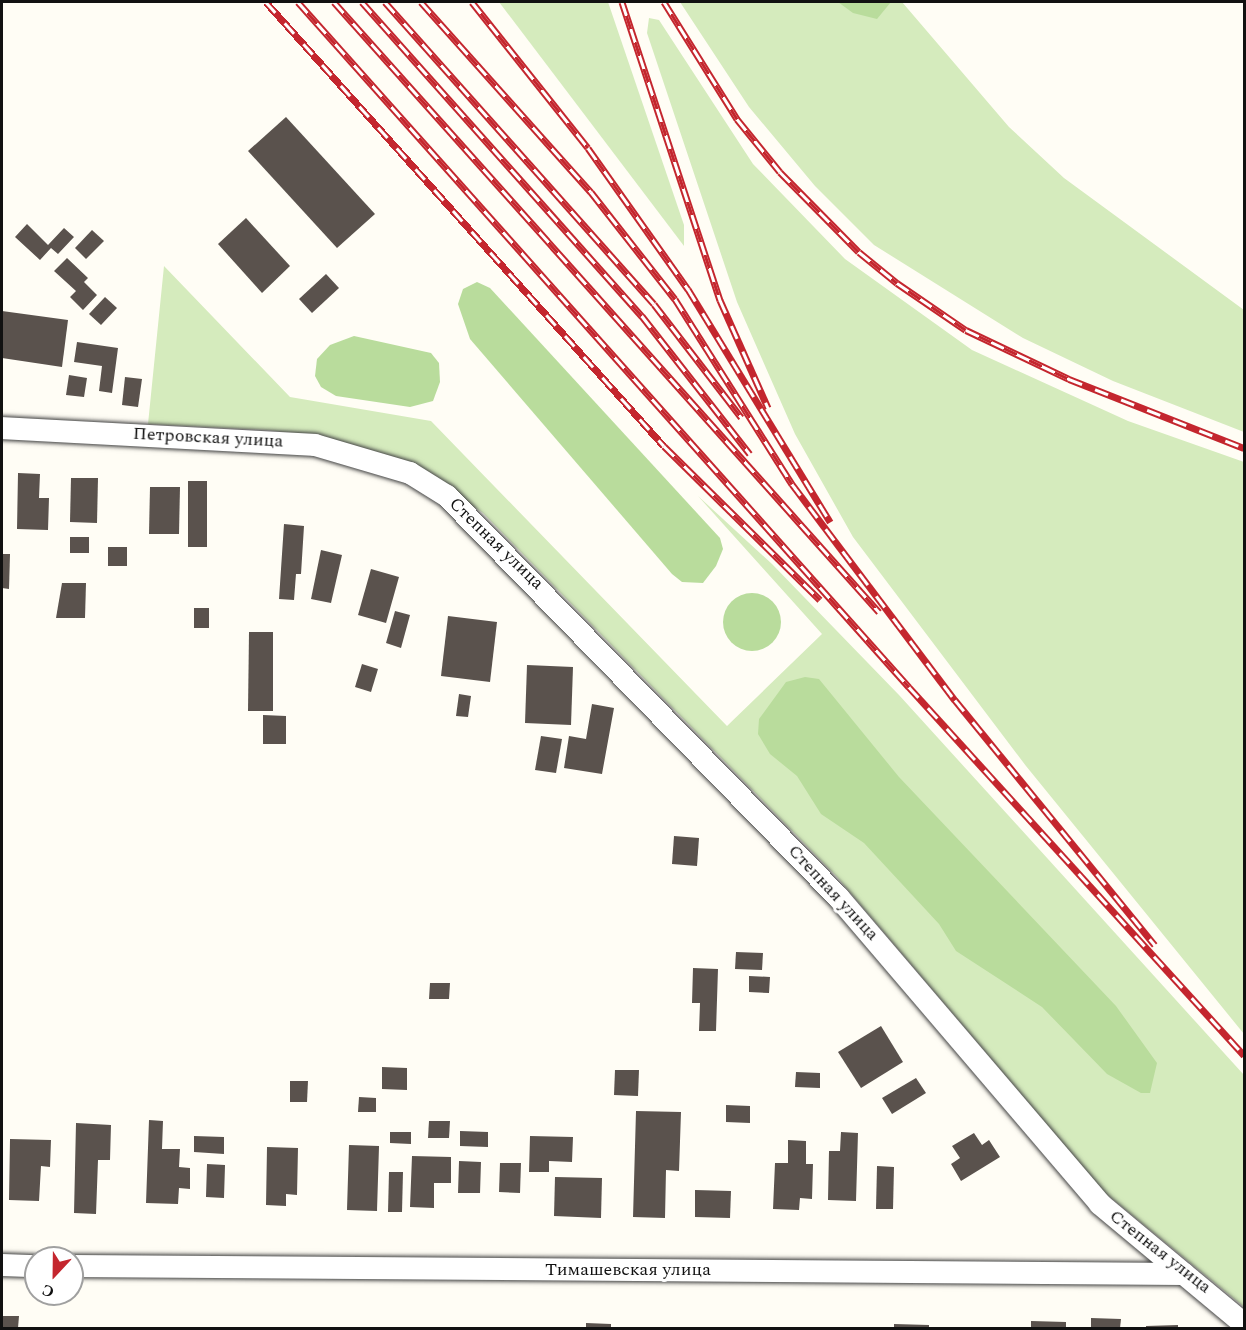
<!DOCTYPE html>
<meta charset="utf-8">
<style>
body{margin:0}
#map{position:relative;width:1246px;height:1330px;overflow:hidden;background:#fffdf5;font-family:Spectral,serif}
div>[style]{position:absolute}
.green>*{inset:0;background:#d5ebbd}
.forest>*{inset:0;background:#b9dc9c}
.round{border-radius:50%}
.building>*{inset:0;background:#5a524d}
.roads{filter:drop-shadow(0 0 2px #444) drop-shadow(0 0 2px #444)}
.street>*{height:22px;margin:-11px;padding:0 11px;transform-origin:11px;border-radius:11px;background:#fff}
.rail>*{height:7px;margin-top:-3.5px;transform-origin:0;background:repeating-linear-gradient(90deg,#fff 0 14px,#c4262e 0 28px);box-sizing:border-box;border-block:2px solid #c4262e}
span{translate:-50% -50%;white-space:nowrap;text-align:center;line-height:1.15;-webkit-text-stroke:6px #fff;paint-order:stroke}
.street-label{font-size:18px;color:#111}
.frame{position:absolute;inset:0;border:3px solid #111;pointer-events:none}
.north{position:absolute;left:24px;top:1246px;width:60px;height:60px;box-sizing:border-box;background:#fff;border:2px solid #a0a0a0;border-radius:50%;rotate:202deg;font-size:16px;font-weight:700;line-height:24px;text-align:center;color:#111}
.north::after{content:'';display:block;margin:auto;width:21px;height:27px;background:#c4262e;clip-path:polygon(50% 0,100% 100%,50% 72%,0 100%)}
</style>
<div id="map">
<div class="green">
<i style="clip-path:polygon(499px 2px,608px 2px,684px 225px,684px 246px)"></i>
<i style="clip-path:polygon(680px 2px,902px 2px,1009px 127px,1064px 178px,1244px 310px,1244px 432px,1113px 381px,1023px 338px,874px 245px,815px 186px,749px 107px)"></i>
<i style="clip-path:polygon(649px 18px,659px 20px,753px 164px,845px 259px,972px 350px,1128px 421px,1244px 462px,1244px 1034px,1026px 766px,853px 537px,795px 434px,737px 302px,647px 33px)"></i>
<i style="clip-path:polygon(164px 266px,290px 397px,431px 421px,727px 726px,822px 634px,698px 496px,772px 564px,899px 695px,1244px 1075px,1244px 1307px,1104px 1192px,837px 877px,483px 513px,409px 463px,329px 438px,268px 430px,148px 424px)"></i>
</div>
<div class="forest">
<i style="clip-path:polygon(838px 2px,891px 2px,877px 19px,853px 13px)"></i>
<i style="clip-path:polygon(477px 282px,490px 288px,720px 538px,723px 549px,716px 566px,703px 583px,682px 582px,672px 574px,470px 339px,458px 304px,463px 289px)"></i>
<i style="clip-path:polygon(354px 336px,431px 353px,439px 363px,440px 382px,433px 401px,410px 407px,336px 396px,321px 387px,315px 376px,317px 359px,330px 345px)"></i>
<i class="round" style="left:723px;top:593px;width:58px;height:58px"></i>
<i style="clip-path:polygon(805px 677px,819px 679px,899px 777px,1116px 1006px,1157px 1063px,1150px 1093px,1141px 1093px,1107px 1074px,1042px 1007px,956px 951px,939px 924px,864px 843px,821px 814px,797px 776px,770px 754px,758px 734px,759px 719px,786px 682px)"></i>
</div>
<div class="building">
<i style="clip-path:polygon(286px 117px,375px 214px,337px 248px,248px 151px)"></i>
<i style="clip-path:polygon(246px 218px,290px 266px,262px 293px,218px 244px)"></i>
<i style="clip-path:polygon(27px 224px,48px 245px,64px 228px,74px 237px,58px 254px,51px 248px,40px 260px,15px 237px)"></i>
<i style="clip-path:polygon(92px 230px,104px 241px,86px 259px,75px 248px)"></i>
<i style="clip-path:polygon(67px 258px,88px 278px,84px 282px,97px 295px,83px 310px,70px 297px,76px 291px,54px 271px)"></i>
<i style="clip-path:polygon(326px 274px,339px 288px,312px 313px,299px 299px)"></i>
<i style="clip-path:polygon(105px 297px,117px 308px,101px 325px,89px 314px)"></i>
<i style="clip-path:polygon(2px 311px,68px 320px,62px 367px,2px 358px)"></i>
<i style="clip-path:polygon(77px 342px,118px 348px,112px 393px,99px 391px,102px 366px,74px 362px)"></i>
<i style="clip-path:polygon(69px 375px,87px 378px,84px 397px,66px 395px)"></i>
<i style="clip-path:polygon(125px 377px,142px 379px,138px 407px,122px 405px)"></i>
<i style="clip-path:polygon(18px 473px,40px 474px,39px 498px,49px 498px,48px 530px,17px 529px)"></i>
<i style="clip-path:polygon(71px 478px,98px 478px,97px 523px,70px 522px)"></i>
<i style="clip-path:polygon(188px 481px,207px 481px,207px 547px,188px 547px)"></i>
<i style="clip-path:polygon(150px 487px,180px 487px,179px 534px,149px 534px)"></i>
<i style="clip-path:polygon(284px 524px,304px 526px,301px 574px,296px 574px,294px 600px,279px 599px)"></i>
<i style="clip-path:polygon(70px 537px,89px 537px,89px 553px,70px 553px)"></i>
<i style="clip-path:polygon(108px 547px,127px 547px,127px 566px,108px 566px)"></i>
<i style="clip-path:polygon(321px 550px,342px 555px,331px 603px,311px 599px)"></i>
<i style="clip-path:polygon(2px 554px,10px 554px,9px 589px,2px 588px)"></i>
<i style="clip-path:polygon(371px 569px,399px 577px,386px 623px,358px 615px)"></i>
<i style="clip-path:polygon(62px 583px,86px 583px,85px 618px,56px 618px)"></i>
<i style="clip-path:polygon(194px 608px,209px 608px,209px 628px,194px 628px)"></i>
<i style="clip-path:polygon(395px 611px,410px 615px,401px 648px,386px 643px)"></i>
<i style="clip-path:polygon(448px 616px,497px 622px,490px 682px,441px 676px)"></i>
<i style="clip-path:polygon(249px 632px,273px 632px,273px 711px,248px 711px)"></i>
<i style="clip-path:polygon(362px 664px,378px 669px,371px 692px,355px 687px)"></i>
<i style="clip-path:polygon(527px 665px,573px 667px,571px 725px,525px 723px)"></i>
<i style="clip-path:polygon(459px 694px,471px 696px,468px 717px,456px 716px)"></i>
<i style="clip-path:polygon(592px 704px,614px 708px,602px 774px,564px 768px,569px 736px,586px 739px)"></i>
<i style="clip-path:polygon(263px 715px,286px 716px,286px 744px,263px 744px)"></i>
<i style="clip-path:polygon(541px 736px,562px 739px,556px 773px,535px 770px)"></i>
<i style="clip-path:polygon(674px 836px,699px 838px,697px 866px,672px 864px)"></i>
<i style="clip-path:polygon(736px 952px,763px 953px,762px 970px,735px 969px)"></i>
<i style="clip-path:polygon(693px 968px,718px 969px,716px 1031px,699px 1031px,700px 1003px,692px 1003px)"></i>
<i style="clip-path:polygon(749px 976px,770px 977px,769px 993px,749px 992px)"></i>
<i style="clip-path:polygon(430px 983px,450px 983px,449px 999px,429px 999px)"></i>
<i style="clip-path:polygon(881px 1026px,903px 1062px,861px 1088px,838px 1052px)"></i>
<i style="clip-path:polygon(382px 1067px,407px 1068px,407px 1090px,382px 1089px)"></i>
<i style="clip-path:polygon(615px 1070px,639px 1070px,638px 1096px,614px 1095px)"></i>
<i style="clip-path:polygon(796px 1072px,820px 1073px,820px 1088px,795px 1087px)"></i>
<i style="clip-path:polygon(916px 1078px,926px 1093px,892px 1114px,882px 1098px)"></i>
<i style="clip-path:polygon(290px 1081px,308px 1081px,307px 1102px,290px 1102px)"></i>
<i style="clip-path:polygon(359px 1097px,376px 1098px,376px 1112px,358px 1112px)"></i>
<i style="clip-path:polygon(726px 1105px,750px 1106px,750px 1123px,726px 1122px)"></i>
<i style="clip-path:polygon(636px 1111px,681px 1112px,679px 1171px,666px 1170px,665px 1218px,633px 1217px)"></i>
<i style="clip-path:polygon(149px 1120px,163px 1121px,162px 1149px,180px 1149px,179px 1167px,190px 1168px,190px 1189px,179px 1188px,178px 1204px,146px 1203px)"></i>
<i style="clip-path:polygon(429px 1121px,450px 1121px,449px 1138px,428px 1138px)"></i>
<i style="clip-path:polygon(76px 1123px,111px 1125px,110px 1160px,98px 1160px,96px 1214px,74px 1213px)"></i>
<i style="clip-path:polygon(460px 1131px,488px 1132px,488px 1147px,460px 1146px)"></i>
<i style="clip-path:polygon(390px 1132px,411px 1132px,411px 1144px,390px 1143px)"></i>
<i style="clip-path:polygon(841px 1132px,858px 1133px,856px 1201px,828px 1200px,829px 1151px,840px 1151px)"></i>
<i style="clip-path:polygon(974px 1133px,982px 1145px,989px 1140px,1000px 1157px,961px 1181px,951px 1164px,960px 1158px,952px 1146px)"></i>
<i style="clip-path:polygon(194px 1136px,224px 1137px,224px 1154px,194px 1152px)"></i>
<i style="clip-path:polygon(530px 1136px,573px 1137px,572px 1162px,549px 1161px,549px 1172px,529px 1172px)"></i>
<i style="clip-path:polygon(10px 1139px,51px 1140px,50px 1167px,41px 1166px,39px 1201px,9px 1200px)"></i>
<i style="clip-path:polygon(788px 1140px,806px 1141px,806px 1164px,813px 1164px,812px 1199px,800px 1198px,799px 1210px,773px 1209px,775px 1163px,788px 1163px)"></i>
<i style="clip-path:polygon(349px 1145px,379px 1146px,377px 1211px,347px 1210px)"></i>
<i style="clip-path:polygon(267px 1147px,298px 1148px,297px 1195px,286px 1194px,286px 1206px,266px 1205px)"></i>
<i style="clip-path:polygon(412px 1156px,451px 1157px,451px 1183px,434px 1183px,434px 1208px,410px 1207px)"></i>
<i style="clip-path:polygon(459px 1161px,481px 1162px,480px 1193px,458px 1193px)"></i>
<i style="clip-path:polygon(500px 1163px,521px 1163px,520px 1193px,499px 1192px)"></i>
<i style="clip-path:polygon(207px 1164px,225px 1165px,224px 1198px,206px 1197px)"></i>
<i style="clip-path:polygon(877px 1166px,894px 1167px,893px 1209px,876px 1209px)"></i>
<i style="clip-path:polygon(389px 1172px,403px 1172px,402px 1212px,388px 1212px)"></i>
<i style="clip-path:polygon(555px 1177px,602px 1178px,601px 1218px,554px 1216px)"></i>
<i style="clip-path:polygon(695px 1190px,731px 1191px,730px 1218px,695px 1217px)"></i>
<i style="clip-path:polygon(2px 1316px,19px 1316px,18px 1328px,2px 1328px)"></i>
<i style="clip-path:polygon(1091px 1318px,1121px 1319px,1120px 1328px,1091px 1328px)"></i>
<i style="clip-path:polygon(1031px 1321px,1066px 1322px,1066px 1328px,1031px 1328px)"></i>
<i style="clip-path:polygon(586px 1323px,611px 1324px,611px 1328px,586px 1328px)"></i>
<i style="clip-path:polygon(894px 1324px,929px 1325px,929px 1328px,894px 1328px)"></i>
<i style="clip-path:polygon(1178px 1325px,1178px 1328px,1146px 1328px,1146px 1326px)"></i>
</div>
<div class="roads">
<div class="street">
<i style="left:2px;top:428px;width:313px;rotate:3.1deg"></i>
<i style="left:315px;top:445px;width:99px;rotate:16.4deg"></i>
<i style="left:410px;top:473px;width:44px;rotate:31.9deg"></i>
<i style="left:447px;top:496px;width:561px;rotate:45.72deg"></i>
<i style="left:839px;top:898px;width:402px;rotate:49.5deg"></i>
<i style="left:1100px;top:1204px;width:187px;rotate:39.8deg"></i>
<i style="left:2px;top:1265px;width:34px;rotate:2deg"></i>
<i style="left:72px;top:1266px;width:1112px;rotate:0.41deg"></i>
</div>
</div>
<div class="rail">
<i style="left:266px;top:2px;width:596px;rotate:48.13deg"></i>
<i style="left:664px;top:446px;width:219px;rotate:44.6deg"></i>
<i style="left:298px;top:2px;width:918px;rotate:48.27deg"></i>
<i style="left:909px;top:687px;width:498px;rotate:47.7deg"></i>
<i style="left:334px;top:2px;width:818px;rotate:48.22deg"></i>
<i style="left:362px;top:2px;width:421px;rotate:48.3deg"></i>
<i style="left:642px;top:316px;width:175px;rotate:52deg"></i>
<i style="left:385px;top:2px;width:404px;rotate:48.3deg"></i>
<i style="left:654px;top:304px;width:143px;rotate:52.4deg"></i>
<i style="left:421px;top:2px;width:255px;rotate:48.2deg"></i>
<i style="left:591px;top:192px;width:136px;rotate:51.9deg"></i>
<i style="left:675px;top:299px;width:219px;rotate:57.7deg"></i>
<i style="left:792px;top:484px;width:271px;rotate:53deg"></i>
<i style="left:955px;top:700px;width:316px;rotate:50.8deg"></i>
<i style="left:472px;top:2px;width:186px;rotate:51.5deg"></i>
<i style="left:588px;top:148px;width:173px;rotate:54.7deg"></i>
<i style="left:688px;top:289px;width:273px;rotate:58.6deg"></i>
<i style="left:622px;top:2px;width:314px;rotate:71.8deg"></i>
<i style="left:720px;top:300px;width:118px;rotate:66deg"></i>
<i style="left:664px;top:2px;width:138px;rotate:58deg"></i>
<i style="left:737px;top:119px;width:68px;rotate:50.9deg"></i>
<i style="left:780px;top:172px;width:112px;rotate:45.4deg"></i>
<i style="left:859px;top:252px;width:49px;rotate:39.2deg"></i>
<i style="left:897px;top:283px;width:83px;rotate:34.3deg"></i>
<i style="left:966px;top:330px;width:114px;rotate:25.4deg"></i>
<i style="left:1069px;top:379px;width:188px;rotate:21.5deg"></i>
</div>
<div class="street-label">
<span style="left:208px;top:438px;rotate:3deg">Петровская улица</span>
<span style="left:496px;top:544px;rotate:44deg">Степная улица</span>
<span style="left:833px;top:893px;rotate:47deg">Степная улица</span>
<span style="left:1160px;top:1252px;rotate:38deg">Степная улица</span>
<span style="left:628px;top:1270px">Тимашевская улица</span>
</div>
<div class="frame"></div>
<div class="north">С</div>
</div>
